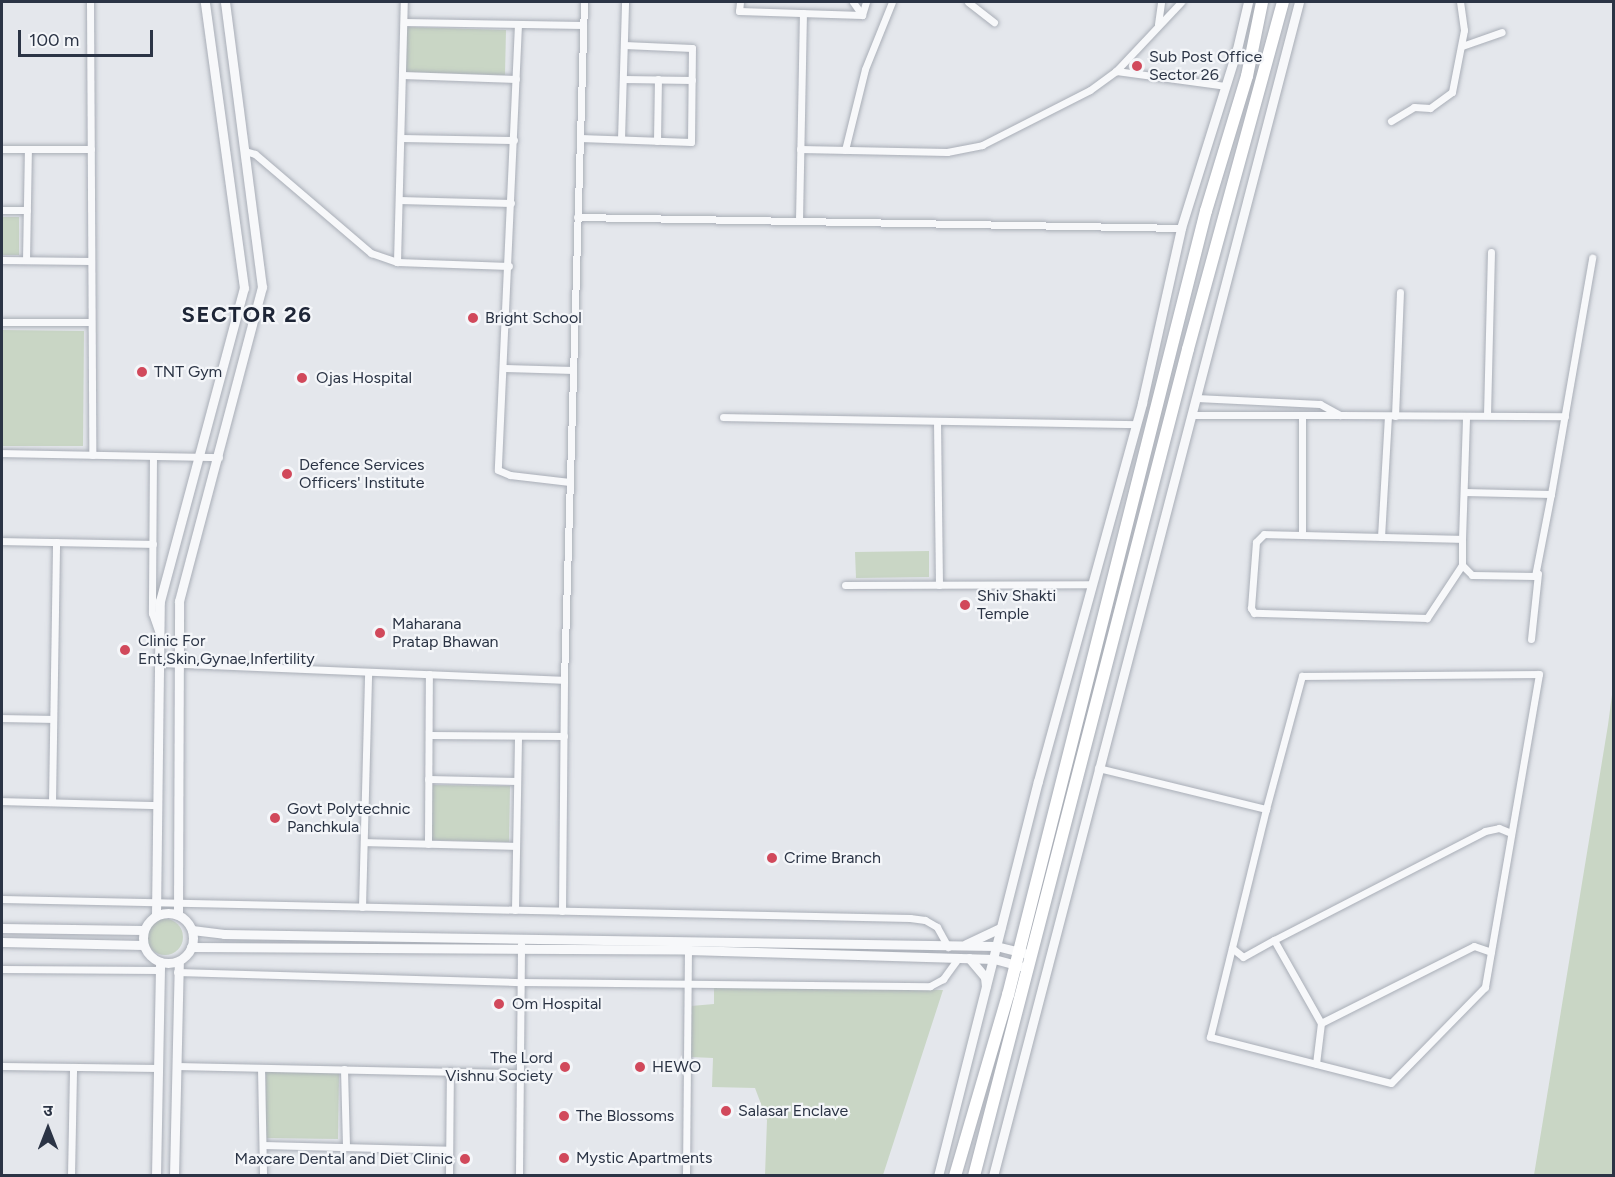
<!DOCTYPE html>
<meta charset="utf-8">
<style>
body{margin:0}
#map{position:relative;width:1615px;height:1177px;overflow:hidden;background:#e4e7ec;font-family:Figtree,"Noto Sans Devanagari",sans-serif}
div>[style]{position:absolute}
.green>*{inset:0;background:#c9d6c5}
.round{border-radius:50%}
.roads{filter:drop-shadow(0 0 2px #a9aeb7) drop-shadow(0 0 2px #a9aeb7)}
.minor>*{height:7px;margin:-3.5px;padding:0 3.5px;transform-origin:3.5px;border-radius:3.5px;background:#f7f8fa}
.tertiary>*{height:9px;margin:-4.5px;padding:0 4.5px;transform-origin:4.5px;border-radius:4.5px;background:#f7f8fa}
.tertiary>.ring{margin:-4.5px;padding:0;box-sizing:content-box;background:none;border:9px solid #f7f8fa;border-radius:50%}
.trunk>*{height:12px;margin:-6px;padding:0 6px;transform-origin:6px;border-radius:6px;background:#fff}
.dots>*{width:16px;height:16px;translate:-50% -50%;box-sizing:border-box;border:3px solid #f4f6f9;border-radius:50%}
span{translate:-50% -50%;white-space:nowrap;text-align:center;line-height:1.15;-webkit-text-stroke:4.5px #f4f6f9;paint-order:stroke}
.poi-label{font-size:16px;color:#2b3445}
.left{translate:0 -50%;text-align:left}
.right{translate:-100% -50%;text-align:right}
.district-label{font-size:22px;color:#1d2536;font-weight:700;letter-spacing:1.5px}
.frame{position:absolute;inset:0;border:3px solid #2b3445;pointer-events:none}
.north{position:absolute;left:18px;top:1099px;width:60px;height:60px;-webkit-text-stroke:4px #f4f6f9;paint-order:stroke;rotate:0deg;font-size:16px;font-weight:700;line-height:24px;text-align:center;color:#2b3445}
.north::after{content:'';display:block;margin:auto;width:21px;height:27px;background:#2b3445;clip-path:polygon(50% 0,100% 100%,50% 72%,0 100%)}
.scale{position:absolute;left:18px;top:30px;width:135px;height:27px;box-sizing:border-box;border:3px solid #2b3445;border-top:0;padding-left:8px;font-size:18px;line-height:21px;white-space:nowrap;color:#2b3445;-webkit-text-stroke:4px #f4f6f9;paint-order:stroke}
</style>
<div id="map">
<div class="green">
<i style="clip-path:polygon(406px 27px,506px 30px,505px 75px,405px 72px)"></i>
<i style="clip-path:polygon(2px 217px,19px 217px,19px 255px,2px 255px)"></i>
<i style="clip-path:polygon(2px 330px,84px 331px,83px 446px,2px 446px)"></i>
<i style="clip-path:polygon(929px 551px,929px 577px,856px 578px,855px 552px)"></i>
<i style="clip-path:polygon(1613px 687px,1613px 1175px,1534px 1175px,1608px 725px)"></i>
<i style="clip-path:polygon(432px 785px,510px 786px,509px 842px,431px 840px)"></i>
<i class="round" style="left:147px;top:919px;width:36px;height:36px"></i>
<i style="clip-path:polygon(714px 986px,943px 990px,883px 1175px,765px 1175px,767px 1120px,755px 1088px,712px 1087px,713px 1058px,691px 1057px,691px 1006px,714px 1004px)"></i>
<i style="clip-path:polygon(266px 1071px,339px 1072px,338px 1139px,265px 1138px)"></i>
</div>
<div class="roads">
<div class="minor">
<i style="left:90px;top:2px;width:453px;rotate:89.7deg"></i>
<i style="left:740px;top:2px;width:9px;rotate:96deg"></i>
<i style="left:739px;top:11px;width:123px;rotate:1.9deg"></i>
<i style="left:862px;top:15px;width:14px;rotate:-73deg"></i>
<i style="left:853px;top:2px;width:16px;rotate:55deg"></i>
<i style="left:968px;top:2px;width:33px;rotate:38deg"></i>
<i style="left:404px;top:22px;width:179px;rotate:1deg"></i>
<i style="left:518px;top:24px;width:446px;rotate:92.6deg"></i>
<i style="left:498px;top:470px;width:13px;rotate:23deg"></i>
<i style="left:510px;top:475px;width:60px;rotate:6.7deg"></i>
<i style="left:1158px;top:24px;width:22px;rotate:-82deg"></i>
<i style="left:1462px;top:46px;width:42px;rotate:-19.3deg"></i>
<i style="left:1116px;top:71px;width:110px;rotate:7.8deg"></i>
<i style="left:402px;top:75px;width:114px;rotate:2deg"></i>
<i style="left:623px;top:79px;width:69px;rotate:0.8deg"></i>
<i style="left:1391px;top:121px;width:27px;rotate:-31deg"></i>
<i style="left:1414px;top:107px;width:16px;rotate:4deg"></i>
<i style="left:1430px;top:108px;width:27px;rotate:-36deg"></i>
<i style="left:1452px;top:92px;width:63px;rotate:-79deg"></i>
<i style="left:1464px;top:30px;width:28px;rotate:-98deg"></i>
<i style="left:401px;top:138px;width:113px;rotate:1deg"></i>
<i style="left:580px;top:138px;width:111px;rotate:2.1deg"></i>
<i style="left:691px;top:142px;width:94px;rotate:-89.4deg"></i>
<i style="left:692px;top:48px;width:68px;rotate:-177.5deg"></i>
<i style="left:621px;top:139px;width:137px;rotate:-88.3deg"></i>
<i style="left:657px;top:141px;width:62px;rotate:-89.1deg"></i>
<i style="left:2px;top:149px;width:89px"></i>
<i style="left:800px;top:149px;width:147px;rotate:1.2deg"></i>
<i style="left:947px;top:152px;width:36px;rotate:-11deg"></i>
<i style="left:982px;top:145px;width:121px;rotate:-27deg"></i>
<i style="left:1090px;top:90px;width:32px;rotate:-36deg"></i>
<i style="left:1116px;top:71px;width:95px;rotate:-46.7deg"></i>
<i style="left:845px;top:150px;width:83px;rotate:-76.1deg"></i>
<i style="left:865px;top:69px;width:72px;rotate:-68.1deg"></i>
<i style="left:245px;top:151px;width:10px;rotate:17deg"></i>
<i style="left:255px;top:154px;width:153px;rotate:40.5deg"></i>
<i style="left:371px;top:253px;width:28px;rotate:19deg"></i>
<i style="left:397px;top:262px;width:112px;rotate:2deg"></i>
<i style="left:399px;top:200px;width:112px;rotate:1.5deg"></i>
<i style="left:2px;top:210px;width:25px"></i>
<i style="left:577px;top:217px;width:604px;rotate:1.04deg"></i>
<i style="left:799px;top:220px;width:207px;rotate:-88.9deg"></i>
<i style="left:2px;top:260px;width:89px;rotate:0.6deg"></i>
<i style="left:26px;top:260px;width:111px;rotate:-89deg"></i>
<i style="left:397px;top:262px;width:260px;rotate:-88.5deg"></i>
<i style="left:2px;top:322px;width:89px"></i>
<i style="left:505px;top:368px;width:68px;rotate:1.7deg"></i>
<i style="left:1196px;top:398px;width:124px;rotate:2.8deg"></i>
<i style="left:1320px;top:404px;width:23px;rotate:29deg"></i>
<i style="left:1340px;top:415px;width:225px;rotate:0.3deg"></i>
<i style="left:1191px;top:415px;width:148px"></i>
<i style="left:1487px;top:415px;width:163px;rotate:-88.6deg"></i>
<i style="left:1395px;top:416px;width:124px;rotate:-87.7deg"></i>
<i style="left:723px;top:417px;width:413px;rotate:1deg"></i>
<i style="left:937px;top:421px;width:164px;rotate:89.3deg"></i>
<i style="left:2px;top:453px;width:217px;rotate:1.1deg"></i>
<i style="left:153px;top:456px;width:157px;rotate:90.4deg"></i>
<i style="left:152px;top:613px;width:18px;rotate:71deg"></i>
<i style="left:1551px;top:494px;width:240px;rotate:-80.1deg"></i>
<i style="left:1302px;top:535px;width:120px;rotate:-90deg"></i>
<i style="left:1381px;top:537px;width:121px;rotate:-86.7deg"></i>
<i style="left:1462px;top:539px;width:26px;rotate:90deg"></i>
<i style="left:1462px;top:565px;width:14px;rotate:45deg"></i>
<i style="left:1472px;top:575px;width:63px;rotate:0.9deg"></i>
<i style="left:1535px;top:576px;width:84px;rotate:-79deg"></i>
<i style="left:1551px;top:494px;width:87px;rotate:-178.7deg"></i>
<i style="left:2px;top:541px;width:151px;rotate:1.1deg"></i>
<i style="left:1462px;top:565px;width:64px;rotate:123.4deg"></i>
<i style="left:1427px;top:618px;width:173px;rotate:-178.3deg"></i>
<i style="left:1254px;top:613px;width:6px;rotate:-121deg"></i>
<i style="left:1251px;top:608px;width:66px;rotate:-85.7deg"></i>
<i style="left:1256px;top:542px;width:11px;rotate:-45deg"></i>
<i style="left:1264px;top:534px;width:198px;rotate:1.4deg"></i>
<i style="left:1462px;top:539px;width:123px;rotate:-88.1deg"></i>
<i style="left:845px;top:585px;width:247px;rotate:-0.2deg"></i>
<i style="left:1531px;top:639px;width:66px;rotate:-83.9deg"></i>
<i style="left:159px;top:663px;width:405px;rotate:2.4deg"></i>
<i style="left:2px;top:718px;width:51px;rotate:1.1deg"></i>
<i style="left:429px;top:735px;width:135px;rotate:0.4deg"></i>
<i style="left:1098px;top:768px;width:173px;rotate:13.7deg"></i>
<i style="left:1266px;top:809px;width:138px;rotate:-74.9deg"></i>
<i style="left:1302px;top:676px;width:237px;rotate:-0.5deg"></i>
<i style="left:1539px;top:674px;width:318px;rotate:99.8deg"></i>
<i style="left:1485px;top:987px;width:134px;rotate:134.4deg"></i>
<i style="left:1391px;top:1083px;width:187px;rotate:-165.7deg"></i>
<i style="left:1210px;top:1037px;width:235px;rotate:-76.2deg"></i>
<i style="left:428px;top:779px;width:89px;rotate:1.3deg"></i>
<i style="left:2px;top:801px;width:155px;rotate:1.5deg"></i>
<i style="left:52px;top:802px;width:260px;rotate:-89.1deg"></i>
<i style="left:364px;top:842px;width:152px;rotate:1.5deg"></i>
<i style="left:428px;top:844px;width:170px;rotate:-89.7deg"></i>
<i style="left:2px;top:899px;width:908px;rotate:1.2deg"></i>
<i style="left:910px;top:918px;width:15px;rotate:8deg"></i>
<i style="left:925px;top:920px;width:14px;rotate:30deg"></i>
<i style="left:937px;top:927px;width:23px;rotate:61deg"></i>
<i style="left:362px;top:907px;width:235px;rotate:-88.5deg"></i>
<i style="left:515px;top:910px;width:174px;rotate:-89deg"></i>
<i style="left:562px;top:911px;width:231px;rotate:-89.5deg"></i>
<i style="left:564px;top:680px;width:678px;rotate:-88.31deg"></i>
<i style="left:1274px;top:940px;width:237px;rotate:-27.3deg"></i>
<i style="left:1485px;top:831px;width:14px;rotate:-12deg"></i>
<i style="left:1499px;top:828px;width:13px;rotate:23deg"></i>
<i style="left:1232px;top:948px;width:14px;rotate:39deg"></i>
<i style="left:1243px;top:957px;width:35px;rotate:-29deg"></i>
<i style="left:1274px;top:940px;width:95px;rotate:60.5deg"></i>
<i style="left:1321px;top:1023px;width:41px;rotate:97deg"></i>
<i style="left:2px;top:969px;width:158px;rotate:0.4deg"></i>
<i style="left:177px;top:972px;width:344px;rotate:1.7deg"></i>
<i style="left:521px;top:982px;width:409px;rotate:0.6deg"></i>
<i style="left:930px;top:986px;width:15px;rotate:-28deg"></i>
<i style="left:943px;top:979px;width:26px;rotate:-54deg"></i>
<i style="left:1321px;top:1023px;width:171px;rotate:-26.7deg"></i>
<i style="left:1474px;top:946px;width:18px;rotate:19deg"></i>
<i style="left:2px;top:1066px;width:156px;rotate:0.7deg"></i>
<i style="left:176px;top:1066px;width:344px;rotate:1.2deg"></i>
<i style="left:261px;top:1068px;width:108px;rotate:88.9deg"></i>
<i style="left:344px;top:1069px;width:78px;rotate:88.5deg"></i>
<i style="left:263px;top:1145px;width:186px;rotate:1.5deg"></i>
<i style="left:71px;top:1176px;width:109px;rotate:-88.9deg"></i>
<i style="left:449px;top:1176px;width:105px;rotate:-89.5deg"></i>
<i style="left:519px;top:1176px;width:232px;rotate:-89.5deg"></i>
<i style="left:686px;top:1176px;width:228px;rotate:-89.5deg"></i>
</div>
<div class="tertiary">
<i class="ring" style="left:143px;top:913px;width:41px;height:41px"></i>
<i style="left:156px;top:915px;width:314px;rotate:-89.3deg"></i>
<i style="left:160px;top:601px;width:324px;rotate:-75deg"></i>
<i style="left:244px;top:288px;width:289px;rotate:-97.8deg"></i>
<i style="left:178px;top:915px;width:314px;rotate:-89.8deg"></i>
<i style="left:179px;top:601px;width:325px;rotate:-75.2deg"></i>
<i style="left:262px;top:287px;width:287px;rotate:-97.4deg"></i>
<i style="left:2px;top:928px;width:141px;rotate:0.8deg"></i>
<i style="left:192px;top:930px;width:32px;rotate:7deg"></i>
<i style="left:224px;top:934px;width:772px;rotate:0.89deg"></i>
<i style="left:996px;top:946px;width:30px;rotate:14deg"></i>
<i style="left:2px;top:942px;width:141px;rotate:1.2deg"></i>
<i style="left:966px;top:944px;width:38px;rotate:-25deg"></i>
<i style="left:191px;top:947px;width:497px;rotate:0.3deg"></i>
<i style="left:688px;top:950px;width:306px;rotate:1.7deg"></i>
<i style="left:994px;top:959px;width:27px;rotate:15deg"></i>
<i style="left:969px;top:958px;width:25px;rotate:50deg"></i>
<i style="left:985px;top:977px;width:9px;rotate:84deg"></i>
<i style="left:156px;top:1176px;width:214px;rotate:-88.9deg"></i>
<i style="left:174px;top:1176px;width:215px;rotate:-88.7deg"></i>
<i style="left:938px;top:1176px;width:407px;rotate:-75.8deg"></i>
<i style="left:1038px;top:781px;width:392px;rotate:-74.6deg"></i>
<i style="left:1142px;top:403px;width:179px;rotate:-77.4deg"></i>
<i style="left:1181px;top:228px;width:188px;rotate:-72.6deg"></i>
<i style="left:1237px;top:49px;width:48px;rotate:-76.8deg"></i>
<i style="left:993px;top:1176px;width:1213px;rotate:-75.39deg"></i>
</div>
<div class="trunk">
<i style="left:955px;top:1176px;width:189px;rotate:-73.7deg"></i>
<i style="left:1008px;top:995px;width:809px;rotate:-75.83deg"></i>
<i style="left:1206px;top:211px;width:141px;rotate:-73.1deg"></i>
<i style="left:1247px;top:76px;width:76px;rotate:-78.5deg"></i>
<i style="left:974px;top:1176px;width:854px;rotate:-75.49deg"></i>
<i style="left:1188px;top:349px;width:360px;rotate:-74.7deg"></i>
</div>
</div>
<div class="dots">
<i style="left:1137px;top:66px;background:#d1495b"></i>
<i style="left:473px;top:318px;background:#d1495b"></i>
<i style="left:142px;top:372px;background:#d1495b"></i>
<i style="left:302px;top:378px;background:#d1495b"></i>
<i style="left:287px;top:474px;background:#d1495b"></i>
<i style="left:965px;top:605px;background:#d1495b"></i>
<i style="left:380px;top:633px;background:#d1495b"></i>
<i style="left:125px;top:650px;background:#d1495b"></i>
<i style="left:275px;top:818px;background:#d1495b"></i>
<i style="left:772px;top:858px;background:#d1495b"></i>
<i style="left:499px;top:1004px;background:#d1495b"></i>
<i style="left:565px;top:1067px;background:#d1495b"></i>
<i style="left:640px;top:1067px;background:#d1495b"></i>
<i style="left:726px;top:1111px;background:#d1495b"></i>
<i style="left:564px;top:1116px;background:#d1495b"></i>
<i style="left:564px;top:1158px;background:#d1495b"></i>
<i style="left:465px;top:1159px;background:#d1495b"></i>
</div>
<div class="poi-label">
<span class="left" style="left:1149px;top:66px">Sub Post Office<br>Sector 26</span>
<span class="left" style="left:485px;top:318px">Bright School</span>
<span class="left" style="left:154px;top:372px">TNT Gym</span>
<span class="left" style="left:316px;top:378px">Ojas Hospital</span>
<span class="left" style="left:299px;top:474px">Defence Services<br>Officers' Institute</span>
<span class="left" style="left:977px;top:605px">Shiv Shakti<br>Temple</span>
<span class="left" style="left:392px;top:633px">Maharana<br>Pratap Bhawan</span>
<span class="left" style="left:138px;top:650px">Clinic For<br>Ent,Skin,Gynae,Infertility</span>
<span class="left" style="left:287px;top:818px">Govt Polytechnic<br>Panchkula</span>
<span class="left" style="left:784px;top:858px">Crime Branch</span>
<span class="left" style="left:512px;top:1004px">Om Hospital</span>
<span class="right" style="left:553px;top:1067px">The Lord<br>Vishnu Society</span>
<span class="left" style="left:652px;top:1067px">HEWO</span>
<span class="left" style="left:738px;top:1111px">Salasar Enclave</span>
<span class="left" style="left:576px;top:1116px">The Blossoms</span>
<span class="left" style="left:576px;top:1158px">Mystic Apartments</span>
<span class="right" style="left:453px;top:1159px">Maxcare Dental and Diet Clinic</span>
</div>
<div class="district-label">
<span style="left:247px;top:315px">SECTOR 26</span>
</div>
<div class="frame"></div>
<div class="north">उ</div>
<div class="scale">100 m</div>
</div>
